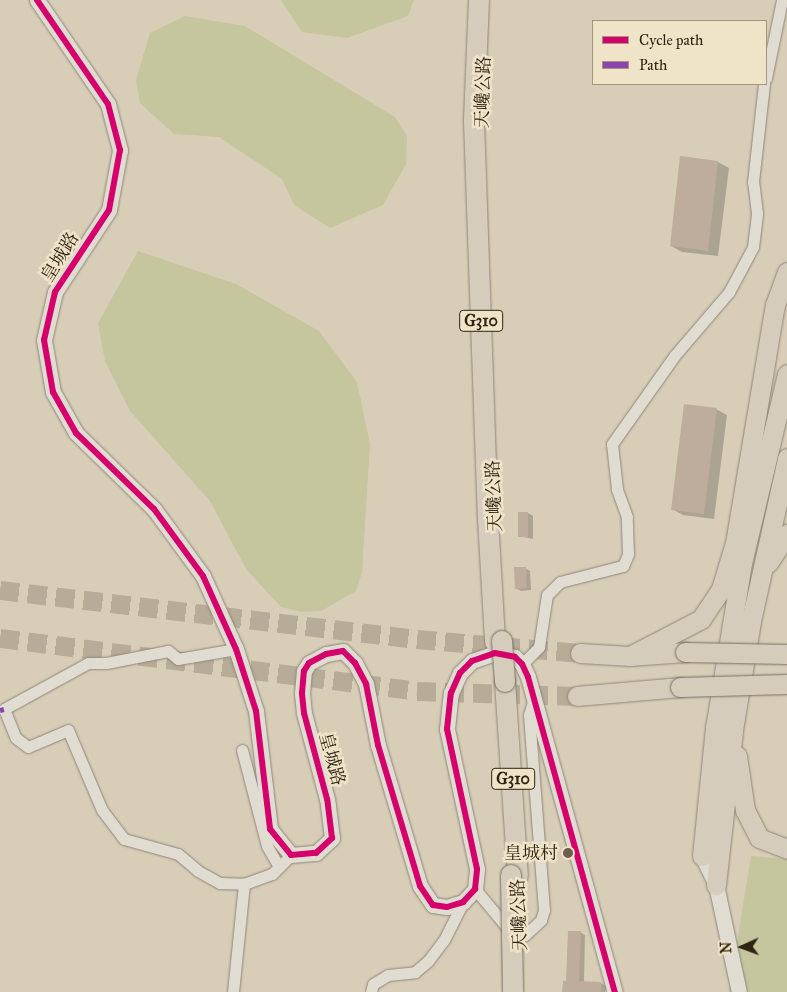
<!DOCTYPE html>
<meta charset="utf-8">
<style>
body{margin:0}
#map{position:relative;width:787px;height:992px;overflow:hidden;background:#d8ceb8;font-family:"IM FELL Great Primer","Noto Serif SC",serif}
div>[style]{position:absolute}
.green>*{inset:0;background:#c5c59e}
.shadow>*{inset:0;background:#0003}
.building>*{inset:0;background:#beac9c}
.primary-tunnel>*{height:19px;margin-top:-9.5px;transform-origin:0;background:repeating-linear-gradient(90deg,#b6ac97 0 19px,transparent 0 28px)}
.roads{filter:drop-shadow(0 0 1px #8e8678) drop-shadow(0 0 1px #8e8678)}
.minor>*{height:11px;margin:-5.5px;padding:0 5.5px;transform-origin:5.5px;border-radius:5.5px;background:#e0dcd1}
.tertiary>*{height:15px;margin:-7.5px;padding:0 7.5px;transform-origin:7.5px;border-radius:7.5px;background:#e0dcd1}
.primary>*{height:19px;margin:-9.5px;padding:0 9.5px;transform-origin:9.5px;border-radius:9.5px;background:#d5ccbc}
.trunk>*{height:20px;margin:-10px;padding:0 10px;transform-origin:10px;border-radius:10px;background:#d5ccbc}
.bridges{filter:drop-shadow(0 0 1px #766f62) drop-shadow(0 0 1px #766f62)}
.primary-bridge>*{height:19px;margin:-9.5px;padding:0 9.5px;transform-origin:9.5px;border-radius:9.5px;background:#d5ccbc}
.trunk-bridge>*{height:20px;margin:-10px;padding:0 10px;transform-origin:10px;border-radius:10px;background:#d5ccbc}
.quiet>*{height:5px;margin-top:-2.5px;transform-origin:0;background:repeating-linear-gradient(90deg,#8e44ad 0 10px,transparent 0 15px)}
.cycleway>*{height:6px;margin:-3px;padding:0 3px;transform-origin:3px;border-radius:3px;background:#d6006c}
.dots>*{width:14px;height:14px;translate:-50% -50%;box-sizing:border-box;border:2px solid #efe3c8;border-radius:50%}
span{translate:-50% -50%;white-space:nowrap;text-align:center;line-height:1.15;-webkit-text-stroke:5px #efe3c8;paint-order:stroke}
.shield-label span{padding:1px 4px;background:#efe3c8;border:1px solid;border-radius:4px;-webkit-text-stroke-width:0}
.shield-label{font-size:16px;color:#2f2312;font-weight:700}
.street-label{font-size:18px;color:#2f2312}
.poi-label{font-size:18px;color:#2f2312}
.right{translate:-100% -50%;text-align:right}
.legend{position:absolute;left:592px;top:20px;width:175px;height:65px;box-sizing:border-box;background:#efe3c8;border:1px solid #a2967f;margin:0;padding:6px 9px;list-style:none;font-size:15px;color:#2f2312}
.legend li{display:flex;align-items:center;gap:10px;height:25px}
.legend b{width:25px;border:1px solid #a2967f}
.north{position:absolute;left:717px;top:922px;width:50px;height:50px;-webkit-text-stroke:4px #efe3c8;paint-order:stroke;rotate:268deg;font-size:14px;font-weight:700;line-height:20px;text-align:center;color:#2f2312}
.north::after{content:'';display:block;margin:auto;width:18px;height:22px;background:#2f2312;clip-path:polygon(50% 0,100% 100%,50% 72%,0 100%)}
</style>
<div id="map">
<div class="green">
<i style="clip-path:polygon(281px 0,414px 0,408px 16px,347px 38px,302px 32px)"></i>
<i style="clip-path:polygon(185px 16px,245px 26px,395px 117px,407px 136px,406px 164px,383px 205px,330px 228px,294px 205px,282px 179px,219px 137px,174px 134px,140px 103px,136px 80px,150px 33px)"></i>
<i style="clip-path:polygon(138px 251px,236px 284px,319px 331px,357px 382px,370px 444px,362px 572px,356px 591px,321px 611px,301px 612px,281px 607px,246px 569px,210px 501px,130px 411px,105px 361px,98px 323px)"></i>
<i style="clip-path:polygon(751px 856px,787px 859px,787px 992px,729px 992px)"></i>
</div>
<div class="shadow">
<i style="clip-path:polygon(718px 162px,729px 168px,718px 256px,682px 252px,671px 246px)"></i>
<i style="clip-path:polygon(716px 409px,727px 415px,714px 519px,683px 515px,672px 509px)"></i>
<i style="clip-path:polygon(528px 513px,533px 516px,533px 539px,519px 536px)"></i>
<i style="clip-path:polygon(525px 568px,530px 571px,531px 590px,521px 591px,516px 588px)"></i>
<i style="clip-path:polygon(580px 932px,585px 935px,584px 983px,601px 983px,606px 986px,605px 992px,564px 992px)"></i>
</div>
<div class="building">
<i style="clip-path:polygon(680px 156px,718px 161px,708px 251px,670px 246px)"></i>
<i style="clip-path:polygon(684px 404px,717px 408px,704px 514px,671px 510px)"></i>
<i style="clip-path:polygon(518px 512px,528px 512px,528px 537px,518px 537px)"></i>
<i style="clip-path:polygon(514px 567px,526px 567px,527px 588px,515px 589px)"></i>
<i style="clip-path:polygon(568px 931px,581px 931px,579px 981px,601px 982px,601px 992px,562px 992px,563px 981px,566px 981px)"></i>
</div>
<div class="primary-tunnel">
<i style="left:0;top:590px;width:420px;rotate:6.7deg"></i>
<i style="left:417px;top:639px;width:164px;rotate:4.9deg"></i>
<i style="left:0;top:638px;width:420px;rotate:7.2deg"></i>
<i style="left:417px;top:691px;width:160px;rotate:1.8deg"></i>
</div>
<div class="roads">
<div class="minor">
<i style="left:766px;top:78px;width:80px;rotate:-78.4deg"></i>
<i style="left:236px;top:649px;width:59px;rotate:170.2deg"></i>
<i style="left:178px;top:659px;width:13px;rotate:-141deg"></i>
<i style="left:168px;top:651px;width:63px;rotate:169deg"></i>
<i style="left:106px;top:663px;width:18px;rotate:180deg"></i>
<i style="left:88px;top:663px;width:96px;rotate:151.3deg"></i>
<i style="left:4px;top:709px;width:31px;rotate:68deg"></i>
<i style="left:16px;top:738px;width:15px;rotate:37deg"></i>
<i style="left:28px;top:747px;width:43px;rotate:-23deg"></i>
<i style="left:68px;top:730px;width:87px;rotate:67deg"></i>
<i style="left:102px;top:810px;width:36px;rotate:53deg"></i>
<i style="left:124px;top:839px;width:56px;rotate:15.5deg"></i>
<i style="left:178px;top:854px;width:26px;rotate:40deg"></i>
<i style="left:198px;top:871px;width:25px;rotate:29deg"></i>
<i style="left:220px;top:883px;width:24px;rotate:2deg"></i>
<i style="left:244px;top:884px;width:30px;rotate:-20deg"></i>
<i style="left:272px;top:874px;width:27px;rotate:-45deg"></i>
<i style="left:522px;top:664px;width:24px;rotate:-45deg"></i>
<i style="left:539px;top:647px;width:53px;rotate:-81.3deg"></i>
<i style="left:547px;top:595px;width:18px;rotate:-45deg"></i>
<i style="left:560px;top:582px;width:65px;rotate:-14.3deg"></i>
<i style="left:623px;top:566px;width:13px;rotate:-67deg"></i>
<i style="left:628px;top:554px;width:37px;rotate:-92deg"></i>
<i style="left:627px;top:517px;width:30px;rotate:-110deg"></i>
<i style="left:617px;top:489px;width:45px;rotate:-96.3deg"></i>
<i style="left:612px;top:444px;width:109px;rotate:-54.7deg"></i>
<i style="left:675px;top:355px;width:83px;rotate:-49.4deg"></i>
<i style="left:729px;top:292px;width:51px;rotate:-61.9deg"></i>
<i style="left:753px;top:247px;width:34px;rotate:-83deg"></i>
<i style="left:757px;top:213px;width:31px;rotate:-97deg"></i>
<i style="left:753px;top:182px;width:99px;rotate:-83.6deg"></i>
<i style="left:242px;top:750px;width:99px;rotate:75.4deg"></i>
<i style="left:267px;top:846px;width:24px;rotate:60deg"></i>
<i style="left:475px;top:889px;width:62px;rotate:50.2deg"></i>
<i style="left:515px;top:937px;width:10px;rotate:-11deg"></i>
<i style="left:525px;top:935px;width:22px;rotate:-43deg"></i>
<i style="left:541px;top:920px;width:10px;rotate:-73deg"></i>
<i style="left:544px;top:910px;width:196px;rotate:-94.4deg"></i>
<i style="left:529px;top:715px;width:14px;rotate:-73deg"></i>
<i style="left:233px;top:992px;width:109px;rotate:-84.2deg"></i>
<i style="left:371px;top:992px;width:8px;rotate:-76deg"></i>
<i style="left:373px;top:984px;width:17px;rotate:-31deg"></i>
<i style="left:388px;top:975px;width:27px;rotate:-6deg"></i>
<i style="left:415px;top:972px;width:17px;rotate:-40deg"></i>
<i style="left:428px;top:961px;width:26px;rotate:-53deg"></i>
<i style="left:444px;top:940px;width:42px;rotate:-63.4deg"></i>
</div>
<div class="tertiary">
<i style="left:37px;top:0;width:126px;rotate:55.7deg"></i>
<i style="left:108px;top:104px;width:48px;rotate:75.4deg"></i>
<i style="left:120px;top:150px;width:61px;rotate:100.4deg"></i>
<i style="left:109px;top:210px;width:98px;rotate:123.4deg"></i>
<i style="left:55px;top:292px;width:49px;rotate:102.9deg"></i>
<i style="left:44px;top:340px;width:53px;rotate:80.2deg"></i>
<i style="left:53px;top:392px;width:47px;rotate:60.7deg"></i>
<i style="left:76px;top:433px;width:109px;rotate:44.3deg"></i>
<i style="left:154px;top:509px;width:83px;rotate:53.8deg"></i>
<i style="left:203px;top:576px;width:80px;rotate:65.7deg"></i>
<i style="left:236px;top:649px;width:65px;rotate:72.1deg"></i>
<i style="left:256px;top:711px;width:119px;rotate:83.2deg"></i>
<i style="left:270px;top:829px;width:33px;rotate:51deg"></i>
<i style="left:291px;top:855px;width:25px;rotate:-5deg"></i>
<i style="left:316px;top:853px;width:22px;rotate:-43deg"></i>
<i style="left:332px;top:838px;width:39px;rotate:-97deg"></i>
<i style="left:327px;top:799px;width:89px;rotate:-105deg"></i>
<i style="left:304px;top:713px;width:20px;rotate:-96deg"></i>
<i style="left:302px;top:693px;width:22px;rotate:-85deg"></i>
<i style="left:304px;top:671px;width:9px;rotate:-58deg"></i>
<i style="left:309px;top:663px;width:19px;rotate:-28deg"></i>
<i style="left:326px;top:654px;width:17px;rotate:-10deg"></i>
<i style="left:343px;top:651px;width:17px;rotate:45deg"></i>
<i style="left:355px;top:663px;width:24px;rotate:62deg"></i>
<i style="left:366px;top:684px;width:62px;rotate:78.9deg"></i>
<i style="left:378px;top:745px;width:147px;rotate:73.4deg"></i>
<i style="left:420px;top:886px;width:23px;rotate:56deg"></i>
<i style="left:433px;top:905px;width:14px;rotate:8deg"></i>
<i style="left:447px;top:907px;width:17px;rotate:-17deg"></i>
<i style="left:463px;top:902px;width:18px;rotate:-47deg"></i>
<i style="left:475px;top:889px;width:20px;rotate:-84deg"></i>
<i style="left:477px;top:869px;width:143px;rotate:-102.1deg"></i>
<i style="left:447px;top:729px;width:36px;rotate:-84deg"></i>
<i style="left:451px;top:693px;width:22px;rotate:-66deg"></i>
<i style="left:460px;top:673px;width:17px;rotate:-45deg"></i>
<i style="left:472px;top:661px;width:24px;rotate:-19deg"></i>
<i style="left:495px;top:653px;width:20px;rotate:11deg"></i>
<i style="left:515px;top:657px;width:10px;rotate:45deg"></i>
<i style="left:522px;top:664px;width:14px;rotate:65deg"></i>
<i style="left:528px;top:677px;width:327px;rotate:74.6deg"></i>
<i style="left:702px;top:856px;width:32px;rotate:64deg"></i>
<i style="left:716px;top:885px;width:109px;rotate:77.9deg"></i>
</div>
<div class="primary">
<i style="left:768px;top:563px;width:35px;rotate:-57deg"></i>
<i style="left:580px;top:653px;width:50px;rotate:3.4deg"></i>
<i style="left:630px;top:656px;width:55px;rotate:-4.2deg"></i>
<i style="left:630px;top:656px;width:80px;rotate:-27.5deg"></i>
<i style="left:701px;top:619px;width:36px;rotate:-56deg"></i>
<i style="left:721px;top:589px;width:48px;rotate:-73.1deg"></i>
<i style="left:735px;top:543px;width:241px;rotate:-80.5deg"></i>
<i style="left:775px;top:305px;width:35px;rotate:-70deg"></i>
<i style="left:577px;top:696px;width:103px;rotate:-5deg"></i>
<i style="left:737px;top:756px;width:55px;rotate:81.6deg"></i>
<i style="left:745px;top:810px;width:31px;rotate:63deg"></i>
<i style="left:759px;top:838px;width:30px;rotate:21deg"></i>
<i style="left:702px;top:856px;width:129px;rotate:-84.2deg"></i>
<i style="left:715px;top:728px;width:167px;rotate:-80.7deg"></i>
<i style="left:742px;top:563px;width:194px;rotate:-76.6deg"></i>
<i style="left:716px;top:885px;width:156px;rotate:-83.7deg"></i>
<i style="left:733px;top:730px;width:110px;rotate:-80.6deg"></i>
<i style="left:751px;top:621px;width:167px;rotate:-77.5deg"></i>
</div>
<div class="trunk">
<i style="left:479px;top:0;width:121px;rotate:92.4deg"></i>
<i style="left:474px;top:121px;width:398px;rotate:88deg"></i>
<i style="left:488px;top:519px;width:123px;rotate:86.7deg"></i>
<i style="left:505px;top:682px;width:194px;rotate:86.2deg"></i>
</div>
</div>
<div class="bridges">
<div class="primary-bridge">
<i style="left:685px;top:652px;width:102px;rotate:1.1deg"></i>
<i style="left:680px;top:687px;width:107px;rotate:-1.6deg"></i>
</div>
<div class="trunk-bridge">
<i style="left:502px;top:641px;width:41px;rotate:85.8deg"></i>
<i style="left:511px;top:875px;width:117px;rotate:89deg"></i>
</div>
</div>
<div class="quiet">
<i style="left:0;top:710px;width:4px;rotate:-14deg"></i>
</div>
<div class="cycleway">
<i style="left:37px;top:0;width:126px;rotate:55.7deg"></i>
<i style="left:108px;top:104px;width:48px;rotate:75.4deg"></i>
<i style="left:120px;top:150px;width:61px;rotate:100.4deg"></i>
<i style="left:109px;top:210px;width:98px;rotate:123.4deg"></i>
<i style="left:55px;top:292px;width:49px;rotate:102.9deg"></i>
<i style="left:44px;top:340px;width:53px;rotate:80.2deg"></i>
<i style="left:53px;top:392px;width:47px;rotate:60.7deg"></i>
<i style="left:76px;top:433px;width:109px;rotate:44.3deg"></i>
<i style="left:154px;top:509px;width:83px;rotate:53.8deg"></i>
<i style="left:203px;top:576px;width:80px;rotate:65.7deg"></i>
<i style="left:236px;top:649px;width:65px;rotate:72.1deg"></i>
<i style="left:256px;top:711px;width:119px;rotate:83.2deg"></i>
<i style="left:270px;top:829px;width:33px;rotate:51deg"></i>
<i style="left:291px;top:855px;width:25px;rotate:-5deg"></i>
<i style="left:316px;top:853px;width:22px;rotate:-43deg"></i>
<i style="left:332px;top:838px;width:39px;rotate:-97deg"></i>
<i style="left:327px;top:799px;width:89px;rotate:-105deg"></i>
<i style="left:304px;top:713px;width:20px;rotate:-96deg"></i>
<i style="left:302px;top:693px;width:22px;rotate:-85deg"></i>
<i style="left:304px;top:671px;width:9px;rotate:-58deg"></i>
<i style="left:309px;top:663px;width:19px;rotate:-28deg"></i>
<i style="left:326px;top:654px;width:17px;rotate:-10deg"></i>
<i style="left:343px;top:651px;width:17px;rotate:45deg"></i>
<i style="left:355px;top:663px;width:24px;rotate:62deg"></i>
<i style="left:366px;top:684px;width:62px;rotate:78.9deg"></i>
<i style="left:378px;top:745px;width:147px;rotate:73.4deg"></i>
<i style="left:420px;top:886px;width:23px;rotate:56deg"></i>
<i style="left:433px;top:905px;width:14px;rotate:8deg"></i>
<i style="left:447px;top:907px;width:17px;rotate:-17deg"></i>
<i style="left:463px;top:902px;width:18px;rotate:-47deg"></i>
<i style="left:475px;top:889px;width:20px;rotate:-84deg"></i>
<i style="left:477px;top:869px;width:143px;rotate:-102.1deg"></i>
<i style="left:447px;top:729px;width:36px;rotate:-84deg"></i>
<i style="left:451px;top:693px;width:22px;rotate:-66deg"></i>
<i style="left:460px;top:673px;width:17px;rotate:-45deg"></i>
<i style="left:472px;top:661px;width:24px;rotate:-19deg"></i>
<i style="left:495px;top:653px;width:20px;rotate:11deg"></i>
<i style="left:515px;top:657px;width:10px;rotate:45deg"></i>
<i style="left:522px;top:664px;width:14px;rotate:65deg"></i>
<i style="left:528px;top:677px;width:327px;rotate:74.6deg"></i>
</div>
<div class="dots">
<i style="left:568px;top:853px;background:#6a5f4c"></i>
</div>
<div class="shield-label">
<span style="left:481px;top:321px">G310</span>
<span style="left:513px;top:779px">G310</span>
</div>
<div class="street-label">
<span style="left:483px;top:92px;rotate:-88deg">天巉公路</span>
<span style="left:60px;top:257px;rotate:-58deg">皇城路</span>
<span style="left:494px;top:496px;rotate:-92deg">天巉公路</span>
<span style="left:332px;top:759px;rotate:75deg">皇城路</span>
<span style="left:519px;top:915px;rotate:-92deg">天巉公路</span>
</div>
<div class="poi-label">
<span class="right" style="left:558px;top:853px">皇城村</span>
</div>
<ul class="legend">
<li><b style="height:6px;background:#d6006c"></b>Cycle path</li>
<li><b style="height:6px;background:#8e44ad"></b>Path</li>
</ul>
<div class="north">N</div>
</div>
